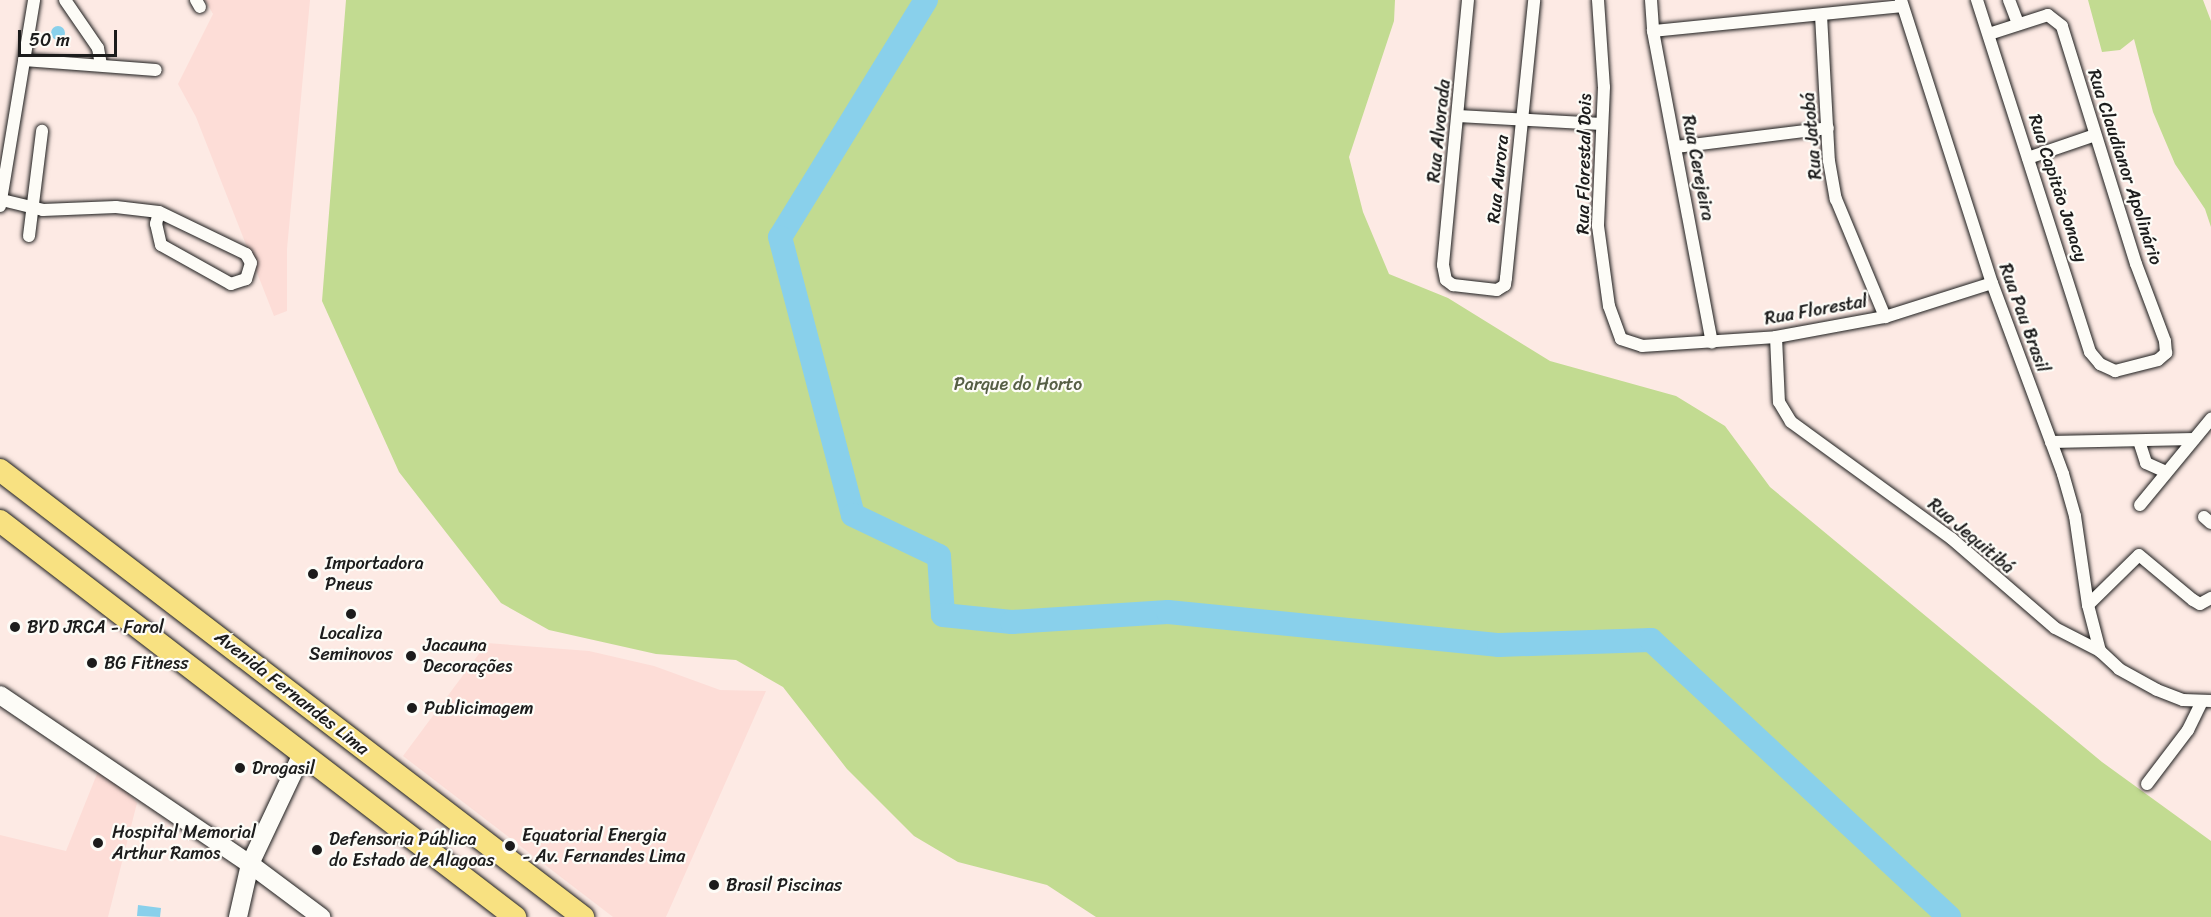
<!DOCTYPE html>
<meta charset="utf-8">
<style>
body{margin:0}
#map{position:relative;width:2211px;height:917px;overflow:hidden;background:#fdeae4;font-family:Sriracha,sans-serif}
div>[style]{position:absolute}
.built>*{inset:0;background:#fdddd7}
.green>*{inset:0;background:#c2db91}
.water>*{inset:0;background:#89d0eb}
.round{border-radius:50%}
.river>*{height:24px;margin:-12px;padding:0 12px;transform-origin:12px;border-radius:12px;background:#89d0eb}
.roads{filter:drop-shadow(0 0 2px #1c1c1c) drop-shadow(0 0 2px #1c1c1c)}
.street>*{height:12px;margin:-6px;padding:0 6px;transform-origin:6px;border-radius:6px;background:#fdfcf7}
.secondary>*{height:18px;margin:-9px;padding:0 9px;transform-origin:9px;border-radius:9px;background:#fdfcf7}
.highway>*{height:22px;margin:-11px;padding:0 11px;transform-origin:11px;border-radius:11px;background:#f8e181}
.dots>*{width:16px;height:16px;translate:-50% -50%;box-sizing:border-box;border:3px solid #fdfcf7;border-radius:50%}
span{translate:-50% -50%;white-space:nowrap;text-align:center;line-height:1.15;-webkit-text-stroke:4.5px #fdfcf7;paint-order:stroke}
.street-label{font-size:18px;color:#1c1c1c}
.park-label{font-size:18px;color:#565f45}
.poi-label{font-size:18px;color:#1c1c1c}
.left{translate:0 -50%;text-align:left}
.scale{position:absolute;left:18px;top:30px;width:99px;height:27px;box-sizing:border-box;border:3px solid #1c1c1c;border-top:0;padding-left:8px;font-size:18px;line-height:21px;white-space:nowrap;color:#1c1c1c;-webkit-text-stroke:4px #fdfcf7;paint-order:stroke}
</style>
<div id="map">
<div class="built">
<i style="clip-path:polygon(205px 0,310px 0,287px 249px,287px 311px,274px 316px,196px 117px,178px 84px,213px 14px)"></i>
<i style="clip-path:polygon(487px 643px,589px 651px,654px 666px,720px 690px,766px 691px,666px 917px,613px 917px,403px 756px)"></i>
<i style="clip-path:polygon(101px 764px,137px 803px,108px 917px,0 917px,0 835px,66px 851px)"></i>
</div>
<div class="green">
<i style="clip-path:polygon(346px 0,1395px 0,1394px 21px,1349px 157px,1363px 212px,1389px 274px,1448px 298px,1550px 361px,1676px 396px,1725px 426px,1770px 487px,2102px 762px,2211px 841px,2211px 917px,1096px 917px,1047px 885px,958px 862px,914px 836px,847px 769px,783px 687px,736px 660px,656px 654px,549px 630px,501px 603px,399px 472px,322px 301px)"></i>
<i style="clip-path:polygon(2088px 0,2203px 0,2211px 21px,2211px 227px,2205px 209px,2175px 164px,2153px 112px,2134px 39px,2120px 50px,2102px 52px)"></i>
</div>
<div class="water">
<i class="round" style="left:51px;top:26px;width:14px;height:14px"></i>
<i style="clip-path:polygon(138px 905px,161px 908px,160px 917px,137px 916px)"></i>
</div>
<div class="river">
<i style="left:926px;top:0;width:278px;rotate:121.6deg"></i>
<i style="left:780px;top:237px;width:287px;rotate:75.3deg"></i>
<i style="left:853px;top:515px;width:95px;rotate:25.5deg"></i>
<i style="left:939px;top:556px;width:59px;rotate:86.1deg"></i>
<i style="left:943px;top:615px;width:69px;rotate:5.8deg"></i>
<i style="left:1012px;top:622px;width:156px;rotate:-3.7deg"></i>
<i style="left:1168px;top:612px;width:333px;rotate:5.7deg"></i>
<i style="left:1499px;top:645px;width:152px;rotate:-1.9deg"></i>
<i style="left:1651px;top:640px;width:407px;rotate:42.9deg"></i>
</div>
<div class="roads">
<div class="street">
<i style="left:65px;top:0;width:58px;rotate:55.5deg"></i>
<i style="left:98px;top:48px;width:17px;rotate:80deg"></i>
<i style="left:196px;top:0;width:8px;rotate:60deg"></i>
<i style="left:1468px;top:0;width:266px;rotate:95.4deg"></i>
<i style="left:1443px;top:265px;width:15px;rotate:79deg"></i>
<i style="left:1446px;top:280px;width:9px;rotate:36deg"></i>
<i style="left:1453px;top:285px;width:44px;rotate:6.5deg"></i>
<i style="left:1497px;top:290px;width:9px;rotate:-32deg"></i>
<i style="left:1505px;top:285px;width:7px;rotate:-82deg"></i>
<i style="left:1506px;top:278px;width:279px;rotate:-84.2deg"></i>
<i style="left:1598px;top:0;width:87px;rotate:86.1deg"></i>
<i style="left:1604px;top:87px;width:139px;rotate:92.5deg"></i>
<i style="left:1598px;top:226px;width:81px;rotate:82.2deg"></i>
<i style="left:1609px;top:306px;width:35px;rotate:70deg"></i>
<i style="left:1621px;top:339px;width:22px;rotate:18deg"></i>
<i style="left:1642px;top:346px;width:134px;rotate:-3.8deg"></i>
<i style="left:1776px;top:337px;width:111px;rotate:-10.4deg"></i>
<i style="left:1885px;top:317px;width:112px;rotate:-17.6deg"></i>
<i style="left:1651px;top:0;width:31px;rotate:86deg"></i>
<i style="left:1653px;top:31px;width:317px;rotate:79.3deg"></i>
<i style="left:1901px;top:0;width:297px;rotate:72.2deg"></i>
<i style="left:1992px;top:283px;width:204px;rotate:69.6deg"></i>
<i style="left:2063px;top:474px;width:44px;rotate:74.1deg"></i>
<i style="left:2075px;top:516px;width:90px;rotate:81.7deg"></i>
<i style="left:2088px;top:605px;width:48px;rotate:75.4deg"></i>
<i style="left:1977px;top:0;width:370px;rotate:72.2deg"></i>
<i style="left:2090px;top:352px;width:16px;rotate:50deg"></i>
<i style="left:2100px;top:364px;width:17px;rotate:25deg"></i>
<i style="left:2115px;top:371px;width:44px;rotate:-14.3deg"></i>
<i style="left:2158px;top:360px;width:11px;rotate:-41deg"></i>
<i style="left:2166px;top:353px;width:12px;rotate:-95deg"></i>
<i style="left:2165px;top:341px;width:82px;rotate:-110.6deg"></i>
<i style="left:2136px;top:264px;width:249px;rotate:-107.3deg"></i>
<i style="left:2062px;top:26px;width:18px;rotate:-142deg"></i>
<i style="left:2048px;top:15px;width:62px;rotate:162.1deg"></i>
<i style="left:2009px;top:0;width:26px;rotate:69deg"></i>
<i style="left:1821px;top:15px;width:146px;rotate:86.9deg"></i>
<i style="left:1829px;top:161px;width:39px;rotate:80deg"></i>
<i style="left:1836px;top:199px;width:128px;rotate:67.4deg"></i>
<i style="left:1653px;top:31px;width:250px;rotate:-5.7deg"></i>
<i style="left:24px;top:60px;width:132px;rotate:4.3deg"></i>
<i style="left:1458px;top:116px;width:144px;rotate:3.2deg"></i>
<i style="left:1676px;top:147px;width:153px;rotate:-7.1deg"></i>
<i style="left:2028px;top:158px;width:71px;rotate:-18.9deg"></i>
<i style="left:2px;top:200px;width:42px;rotate:13.7deg"></i>
<i style="left:43px;top:210px;width:73px;rotate:-2.4deg"></i>
<i style="left:116px;top:207px;width:43px;rotate:6.6deg"></i>
<i style="left:159px;top:212px;width:97px;rotate:25.8deg"></i>
<i style="left:246px;top:254px;width:10px;rotate:61deg"></i>
<i style="left:251px;top:263px;width:17px;rotate:107deg"></i>
<i style="left:246px;top:279px;width:16px;rotate:162deg"></i>
<i style="left:231px;top:284px;width:80px;rotate:-150.9deg"></i>
<i style="left:161px;top:245px;width:22px;rotate:-103deg"></i>
<i style="left:156px;top:224px;width:12px;rotate:-76deg"></i>
<i style="left:0;top:206px;width:209px;rotate:-80.6deg"></i>
<i style="left:29px;top:236px;width:106px;rotate:-82.9deg"></i>
<i style="left:1776px;top:337px;width:65px;rotate:87.4deg"></i>
<i style="left:1779px;top:402px;width:23px;rotate:59deg"></i>
<i style="left:1791px;top:422px;width:199px;rotate:36deg"></i>
<i style="left:1952px;top:539px;width:136px;rotate:40.8deg"></i>
<i style="left:2055px;top:628px;width:51px;rotate:27.1deg"></i>
<i style="left:2100px;top:651px;width:26px;rotate:43deg"></i>
<i style="left:2119px;top:669px;width:43px;rotate:28.9deg"></i>
<i style="left:2157px;top:690px;width:28px;rotate:21deg"></i>
<i style="left:2183px;top:700px;width:28px;rotate:2deg"></i>
<i style="left:2139px;top:441px;width:23px;rotate:72deg"></i>
<i style="left:2146px;top:463px;width:22px;rotate:24deg"></i>
<i style="left:2051px;top:442px;width:143px;rotate:-1.2deg"></i>
<i style="left:2140px;top:505px;width:112px;rotate:-50.5deg"></i>
<i style="left:2204px;top:517px;width:9px;rotate:41deg"></i>
<i style="left:2088px;top:605px;width:71px;rotate:-44.4deg"></i>
<i style="left:2139px;top:555px;width:70px;rotate:39.8deg"></i>
<i style="left:2193px;top:600px;width:8px;rotate:30deg"></i>
<i style="left:2200px;top:604px;width:13px;rotate:-29deg"></i>
<i style="left:2147px;top:784px;width:68px;rotate:-52.8deg"></i>
<i style="left:2188px;top:730px;width:30px;rotate:-64deg"></i>
</div>
<div class="secondary">
<i style="left:0;top:695px;width:302px;rotate:34.1deg"></i>
<i style="left:250px;top:864px;width:89px;rotate:36.7deg"></i>
<i style="left:238px;top:917px;width:54px;rotate:-77.2deg"></i>
<i style="left:250px;top:864px;width:122px;rotate:-64.7deg"></i>
</div>
<div class="highway">
<i style="left:0;top:470px;width:735px;rotate:37.48deg"></i>
<i style="left:0;top:521px;width:650px;rotate:37.56deg"></i>
</div>
</div>
<div class="dots">
<i style="left:313px;top:574px;background:#1c1c1c"></i>
<i style="left:351px;top:614px;background:#1c1c1c"></i>
<i style="left:15px;top:627px;background:#1c1c1c"></i>
<i style="left:411px;top:656px;background:#1c1c1c"></i>
<i style="left:92px;top:663px;background:#1c1c1c"></i>
<i style="left:412px;top:708px;background:#1c1c1c"></i>
<i style="left:240px;top:768px;background:#1c1c1c"></i>
<i style="left:98px;top:843px;background:#1c1c1c"></i>
<i style="left:510px;top:846px;background:#1c1c1c"></i>
<i style="left:317px;top:850px;background:#1c1c1c"></i>
<i style="left:714px;top:885px;background:#1c1c1c"></i>
</div>
<div class="street-label">
<span style="left:1439px;top:131px;rotate:-84deg">Rua Alvorada</span>
<span style="left:1812px;top:136px;rotate:-95deg">Rua Jatobá</span>
<span style="left:1584px;top:164px;rotate:-89deg">Rua Florestal Dois</span>
<span style="left:2125px;top:167px;rotate:72deg">Rua Claudianor Apolinário</span>
<span style="left:1698px;top:168px;rotate:79deg">Rua Cerejeira</span>
<span style="left:1498px;top:179px;rotate:-84deg">Rua Aurora</span>
<span style="left:2058px;top:188px;rotate:72deg">Rua Capitão Jonacy</span>
<span style="left:1816px;top:310px;rotate:-10deg">Rua Florestal</span>
<span style="left:2024px;top:318px;rotate:70deg">Rua Pau Brasil</span>
<span style="left:1971px;top:536px;rotate:40deg">Rua Jequitibá</span>
<span style="left:292px;top:693px;rotate:38deg">Avenida Fernandes Lima</span>
</div>
<div class="park-label">
<span style="left:1018px;top:384px">Parque do Horto</span>
</div>
<div class="poi-label">
<span class="left" style="left:325px;top:574px">Importadora<br>Pneus</span>
<span class="left" style="left:27px;top:627px">BYD JRCA - Farol</span>
<span style="left:351px;top:644px">Localiza<br>Seminovos</span>
<span class="left" style="left:423px;top:656px">Jacauna<br>Decorações</span>
<span class="left" style="left:104px;top:663px">BG Fitness</span>
<span class="left" style="left:424px;top:708px">Publicimagem</span>
<span class="left" style="left:252px;top:768px">Drogasil</span>
<span class="left" style="left:112px;top:843px">Hospital Memorial<br>Arthur Ramos</span>
<span class="left" style="left:522px;top:846px">Equatorial Energia<br>- Av. Fernandes Lima</span>
<span class="left" style="left:329px;top:850px">Defensoria Pública<br>do Estado de Alagoas</span>
<span class="left" style="left:726px;top:885px">Brasil Piscinas</span>
</div>
<div class="scale">50 m</div>
</div>
